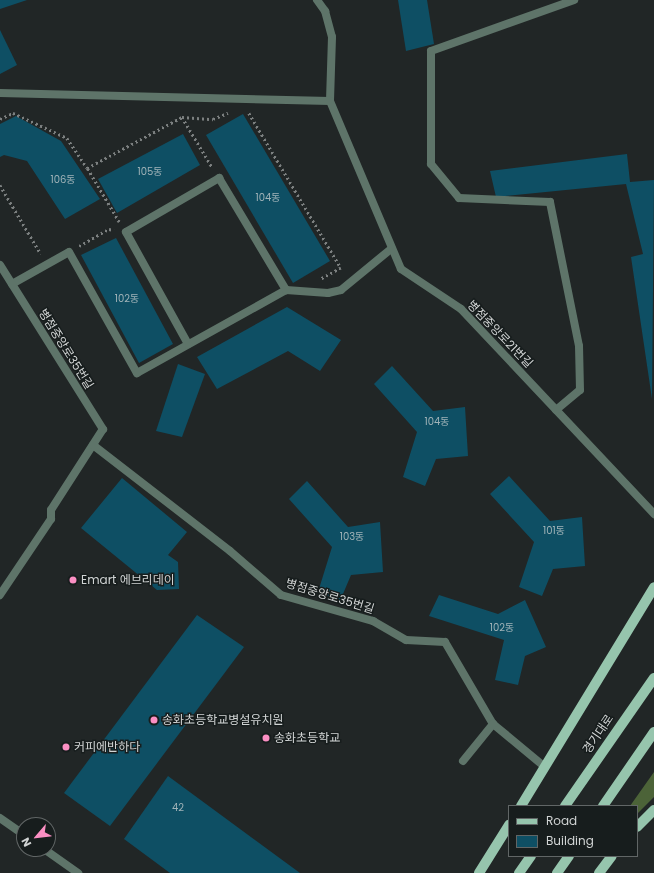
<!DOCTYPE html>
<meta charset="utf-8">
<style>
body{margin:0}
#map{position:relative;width:654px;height:873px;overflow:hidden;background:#212626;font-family:Poppins,"Noto Sans KR",sans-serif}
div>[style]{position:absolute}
.forest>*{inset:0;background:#4c6338}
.building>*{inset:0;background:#0e4f64}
.path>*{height:2.5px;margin-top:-1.25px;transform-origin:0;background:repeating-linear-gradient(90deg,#7c8080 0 2px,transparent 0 5px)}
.service>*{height:8px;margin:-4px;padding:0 4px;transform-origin:4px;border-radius:4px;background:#5e7469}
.minor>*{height:8px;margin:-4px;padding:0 4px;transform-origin:4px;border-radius:4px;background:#5e7469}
.tertiary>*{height:8px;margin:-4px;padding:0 4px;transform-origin:4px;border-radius:4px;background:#5e7469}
.primary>*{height:10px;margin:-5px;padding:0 5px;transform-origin:5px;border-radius:5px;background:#96c5ad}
.dots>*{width:11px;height:11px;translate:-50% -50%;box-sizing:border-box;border:2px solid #171d1d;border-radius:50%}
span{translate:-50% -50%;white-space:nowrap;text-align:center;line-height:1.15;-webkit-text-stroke:3px #171d1d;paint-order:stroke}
.number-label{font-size:10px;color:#a0b3b8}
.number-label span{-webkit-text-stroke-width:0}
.street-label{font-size:12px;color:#d1d4d4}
.poi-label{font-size:12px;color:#d1d4d4}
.left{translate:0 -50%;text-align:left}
.legend{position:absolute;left:508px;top:805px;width:130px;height:52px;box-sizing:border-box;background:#171d1d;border:1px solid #616666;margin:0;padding:5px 7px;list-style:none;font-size:12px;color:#d1d4d4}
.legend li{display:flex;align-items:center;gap:8px;height:20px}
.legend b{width:20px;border:1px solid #616666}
.north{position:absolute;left:16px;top:817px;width:40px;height:40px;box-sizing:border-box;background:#171d1d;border:1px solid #616666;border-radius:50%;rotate:242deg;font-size:11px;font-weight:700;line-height:16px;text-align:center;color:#d1d4d4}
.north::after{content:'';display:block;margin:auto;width:14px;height:18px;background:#fb8fc3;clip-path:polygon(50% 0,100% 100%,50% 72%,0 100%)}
</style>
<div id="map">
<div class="forest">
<i style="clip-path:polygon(654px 772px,654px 797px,637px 814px,637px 806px,630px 806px)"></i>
</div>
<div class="building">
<i style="clip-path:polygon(0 0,27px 0,0 9px)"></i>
<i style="clip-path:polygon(398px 0,427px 0,434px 44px,406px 51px)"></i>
<i style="clip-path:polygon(0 30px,17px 65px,0 74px)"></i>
<i style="clip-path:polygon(243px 114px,330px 261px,293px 283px,206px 135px)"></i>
<i style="clip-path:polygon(16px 116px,61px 141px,100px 199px,65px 219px,27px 161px,4px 155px,0 157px,0 124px)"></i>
<i style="clip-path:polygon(183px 134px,200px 165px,117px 213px,98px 179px)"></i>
<i style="clip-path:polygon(627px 154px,630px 182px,654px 180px,652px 399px,631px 257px,643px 254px,626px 184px,496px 197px,490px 171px)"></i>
<i style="clip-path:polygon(116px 238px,173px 344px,139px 363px,81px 255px)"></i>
<i style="clip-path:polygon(287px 307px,341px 340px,320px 371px,288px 351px,217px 389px,197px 357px)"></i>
<i style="clip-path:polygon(178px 364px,205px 374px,182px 437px,156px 431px)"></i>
<i style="clip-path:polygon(392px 366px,433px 411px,465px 407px,468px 456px,436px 459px,425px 486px,403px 477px,417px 432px,374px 384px)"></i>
<i style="clip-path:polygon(509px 476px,550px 521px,582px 517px,585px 566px,553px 569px,542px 596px,519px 587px,534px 542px,490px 494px)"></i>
<i style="clip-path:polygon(122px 478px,187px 532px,168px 555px,178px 562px,179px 589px,157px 590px,81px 528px)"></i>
<i style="clip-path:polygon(307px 481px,348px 527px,380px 522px,383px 572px,351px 575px,340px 601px,318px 592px,332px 547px,289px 499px)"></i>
<i style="clip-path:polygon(439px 595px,498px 614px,525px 600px,546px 647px,525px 656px,518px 685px,495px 680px,504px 640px,429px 616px)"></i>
<i style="clip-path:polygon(197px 615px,244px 647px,110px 826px,64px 793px)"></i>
<i style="clip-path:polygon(168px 776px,300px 873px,170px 873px,124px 839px)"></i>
</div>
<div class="path">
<i style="left:249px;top:113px;width:180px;rotate:59.3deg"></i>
<i style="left:341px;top:268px;width:23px;rotate:151deg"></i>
<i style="left:182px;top:117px;width:31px;rotate:4deg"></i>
<i style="left:213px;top:119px;width:16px;rotate:-22deg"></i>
<i style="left:0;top:119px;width:14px;rotate:-25deg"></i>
<i style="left:13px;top:113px;width:60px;rotate:24.8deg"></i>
<i style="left:67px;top:138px;width:36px;rotate:56deg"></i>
<i style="left:0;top:185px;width:80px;rotate:59.3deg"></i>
<i style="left:119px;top:222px;width:63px;rotate:-120.7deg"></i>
<i style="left:87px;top:168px;width:108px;rotate:-28.2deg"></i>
<i style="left:182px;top:117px;width:58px;rotate:59deg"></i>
<i style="left:79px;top:246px;width:34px;rotate:-30deg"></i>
<i style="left:109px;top:229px;width:5px;rotate:11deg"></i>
</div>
<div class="service">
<i style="left:12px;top:284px;width:65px;rotate:-29.3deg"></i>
<i style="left:69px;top:252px;width:139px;rotate:60.7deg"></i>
<i style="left:137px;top:373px;width:171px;rotate:-29.1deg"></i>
<i style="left:286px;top:290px;width:42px;rotate:4.1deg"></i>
<i style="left:328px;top:293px;width:13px;rotate:-13deg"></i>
<i style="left:341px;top:290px;width:65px;rotate:-39.4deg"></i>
<i style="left:188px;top:344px;width:128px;rotate:-119deg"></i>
<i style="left:126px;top:232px;width:108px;rotate:-30.1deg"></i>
<i style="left:219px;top:178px;width:131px;rotate:59.1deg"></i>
</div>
<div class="minor">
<i style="left:317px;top:0;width:14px;rotate:54deg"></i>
<i style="left:325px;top:11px;width:27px;rotate:75deg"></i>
<i style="left:332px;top:37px;width:64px;rotate:91.8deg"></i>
<i style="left:330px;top:101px;width:182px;rotate:67.1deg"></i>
<i style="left:401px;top:269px;width:72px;rotate:33.7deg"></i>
<i style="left:461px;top:309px;width:282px;rotate:46.7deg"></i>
<i style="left:0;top:93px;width:330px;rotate:1.4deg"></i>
<i style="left:0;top:265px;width:194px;rotate:57.9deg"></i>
<i style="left:103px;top:429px;width:96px;rotate:122.7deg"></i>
<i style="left:51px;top:510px;width:9px;rotate:90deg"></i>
<i style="left:51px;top:519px;width:92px;rotate:123.9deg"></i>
<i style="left:556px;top:410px;width:31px;rotate:-40deg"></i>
<i style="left:580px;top:390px;width:44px;rotate:-91.3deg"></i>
<i style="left:579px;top:346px;width:147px;rotate:-101.4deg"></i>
<i style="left:550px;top:202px;width:91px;rotate:-177.5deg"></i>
<i style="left:459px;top:198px;width:44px;rotate:-129.5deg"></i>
<i style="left:431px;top:164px;width:113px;rotate:-90deg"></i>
<i style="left:431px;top:51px;width:152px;rotate:-19.6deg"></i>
<i style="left:93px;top:445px;width:173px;rotate:37.7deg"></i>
<i style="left:230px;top:551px;width:67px;rotate:40.8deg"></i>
<i style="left:281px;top:595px;width:96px;rotate:15.8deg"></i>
<i style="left:373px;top:621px;width:38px;rotate:30deg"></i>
<i style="left:406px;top:640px;width:39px;rotate:3deg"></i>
<i style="left:445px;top:642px;width:95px;rotate:59.7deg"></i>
<i style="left:493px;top:724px;width:67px;rotate:39.6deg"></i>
<i style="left:463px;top:761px;width:48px;rotate:-51deg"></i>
</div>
<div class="tertiary">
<i style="left:0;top:818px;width:29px;rotate:35deg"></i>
<i style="left:44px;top:849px;width:42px;rotate:35.2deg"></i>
</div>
<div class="primary">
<i style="left:521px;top:806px;width:256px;rotate:-58.7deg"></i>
<i style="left:565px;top:806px;width:156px;rotate:-55.2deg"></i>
<i style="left:603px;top:806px;width:90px;rotate:-55.4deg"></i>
<i style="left:637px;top:827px;width:24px;rotate:-45deg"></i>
<i style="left:479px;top:873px;width:57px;rotate:-58deg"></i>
<i style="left:519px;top:873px;width:21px;rotate:-55deg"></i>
<i style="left:557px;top:873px;width:21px;rotate:-55deg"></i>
<i style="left:599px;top:873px;width:21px;rotate:-53deg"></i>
</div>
<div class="dots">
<i style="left:73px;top:580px;background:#fb8fc3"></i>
<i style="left:154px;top:720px;background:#fb8fc3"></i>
<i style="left:266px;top:738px;background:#fb8fc3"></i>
<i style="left:66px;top:747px;background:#fb8fc3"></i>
</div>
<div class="number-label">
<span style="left:150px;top:172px">105동</span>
<span style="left:63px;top:180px">106동</span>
<span style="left:268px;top:198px">104동</span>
<span style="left:127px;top:299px">102동</span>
<span style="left:437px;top:422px">104동</span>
<span style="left:554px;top:531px">101동</span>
<span style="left:352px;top:537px">103동</span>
<span style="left:502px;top:628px">102동</span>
<span style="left:178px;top:808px">42</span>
</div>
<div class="street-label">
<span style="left:500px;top:334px;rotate:46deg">병점중앙로21번길</span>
<span style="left:66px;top:349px;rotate:58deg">병점중앙로35번길</span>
<span style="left:330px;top:596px;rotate:17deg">병점중앙로35번길</span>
<span style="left:598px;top:734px;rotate:-56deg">경기대로</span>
</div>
<div class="poi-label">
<span class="left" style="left:81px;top:580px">Emart 에브리데이</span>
<span class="left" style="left:162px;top:720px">송화초등학교병설유치원</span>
<span class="left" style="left:274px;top:738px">송화초등학교</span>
<span class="left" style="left:74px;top:747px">커피에반하다</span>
</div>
<ul class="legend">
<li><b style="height:5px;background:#96c5ad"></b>Road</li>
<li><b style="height:11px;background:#0e4f64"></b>Building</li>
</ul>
<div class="north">N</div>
</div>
